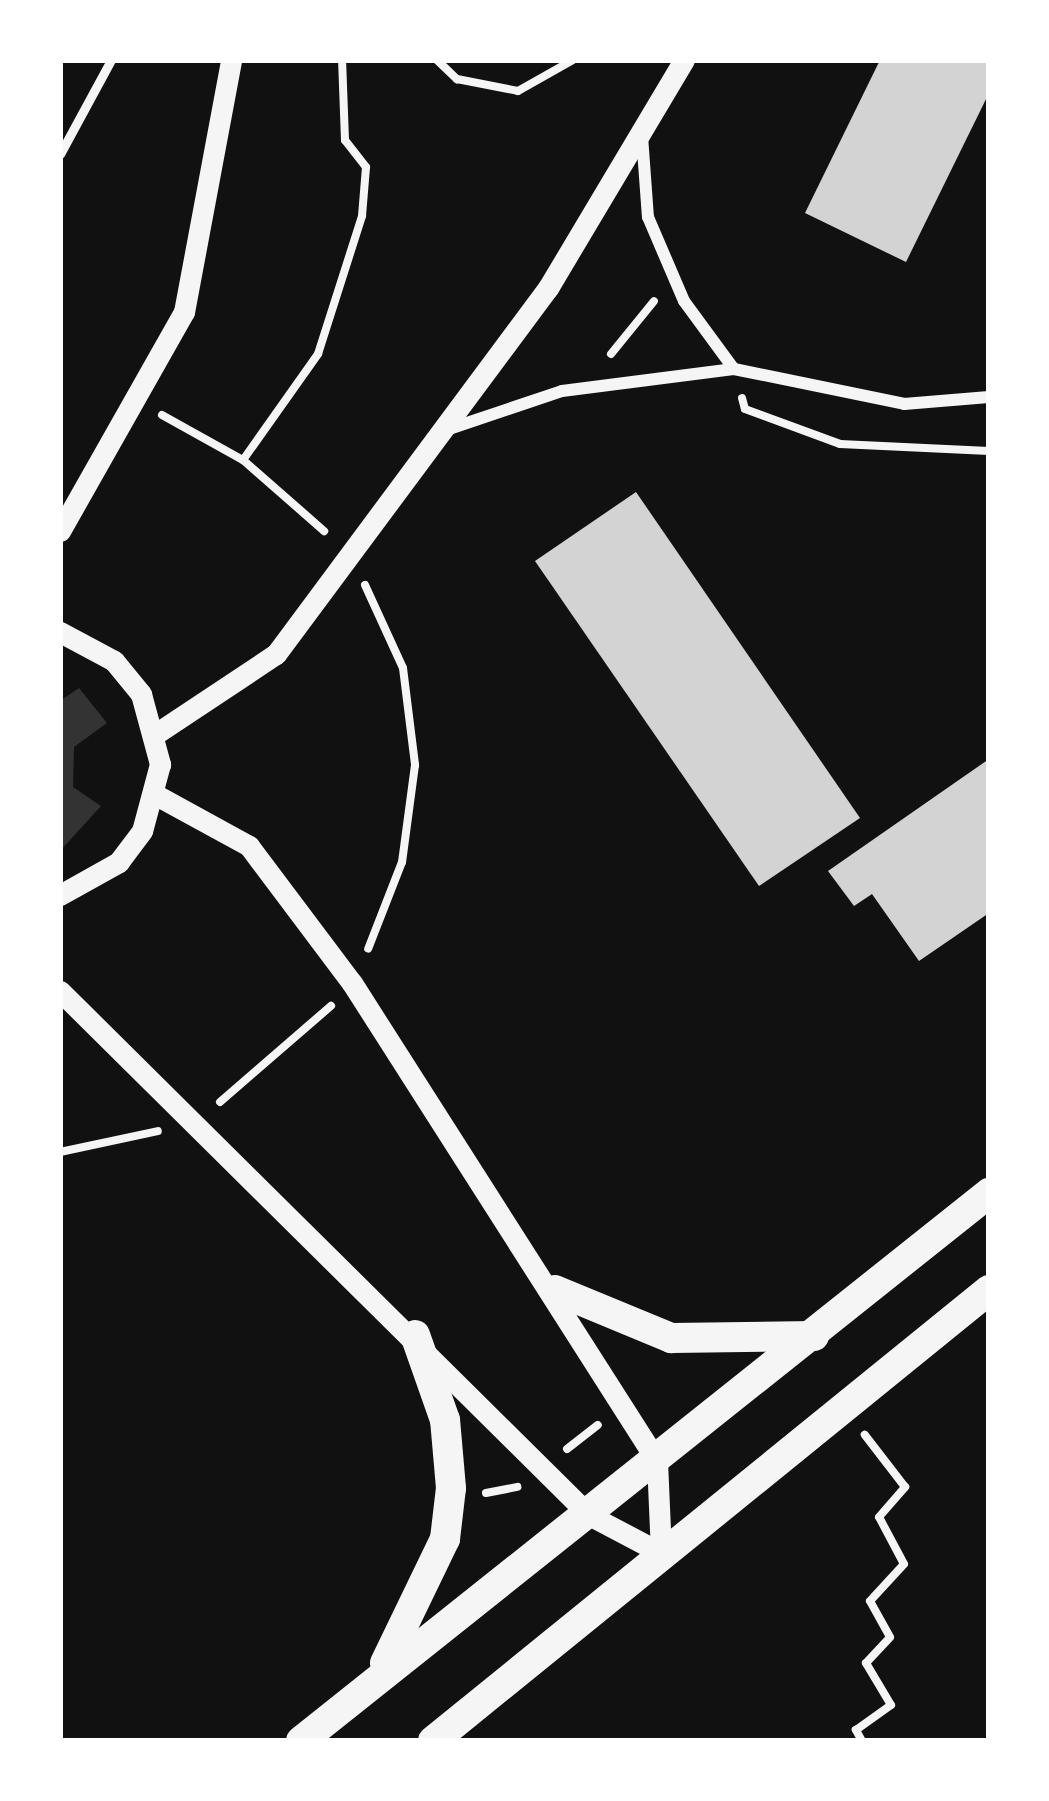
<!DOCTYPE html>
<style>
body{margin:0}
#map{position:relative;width:1049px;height:1801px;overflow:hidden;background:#111;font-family:"Source Sans 3",sans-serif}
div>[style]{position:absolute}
.water>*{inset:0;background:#333}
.building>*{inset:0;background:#d3d3d3}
.path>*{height:8px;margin:-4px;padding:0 4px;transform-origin:4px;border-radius:4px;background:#f5f5f5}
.service>*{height:9px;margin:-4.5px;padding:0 4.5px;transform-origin:4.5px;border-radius:4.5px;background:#f5f5f5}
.minor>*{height:12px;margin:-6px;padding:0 6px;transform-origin:6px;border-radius:6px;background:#f5f5f5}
.tertiary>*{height:21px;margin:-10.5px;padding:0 10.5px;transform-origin:10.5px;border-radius:10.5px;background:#f5f5f5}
.primary>*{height:30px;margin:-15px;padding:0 15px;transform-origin:15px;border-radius:15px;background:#f5f5f5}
span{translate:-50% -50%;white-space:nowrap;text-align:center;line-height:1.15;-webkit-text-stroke:9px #fff;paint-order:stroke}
.frame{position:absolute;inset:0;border:63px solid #fff;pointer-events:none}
</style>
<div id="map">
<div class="water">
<i style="clip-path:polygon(79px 688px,107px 723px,74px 747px,73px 787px,101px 806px,60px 851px,60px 701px)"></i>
</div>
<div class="building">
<i style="clip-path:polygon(880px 60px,989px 60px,989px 93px,906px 262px,805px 213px)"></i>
<i style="clip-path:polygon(636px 492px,860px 818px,759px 886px,535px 561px)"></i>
<i style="clip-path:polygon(989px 759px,989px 913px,919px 961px,872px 894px,854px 906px,828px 871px)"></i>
</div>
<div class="path">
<i style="left:437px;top:60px;width:28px;rotate:44deg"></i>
<i style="left:457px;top:79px;width:62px;rotate:11.1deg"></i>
<i style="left:518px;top:91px;width:63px;rotate:-29.4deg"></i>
<i style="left:611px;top:354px;width:68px;rotate:-50.9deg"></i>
<i style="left:742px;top:398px;width:11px;rotate:75deg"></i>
<i style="left:745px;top:409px;width:101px;rotate:20.2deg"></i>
<i style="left:840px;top:444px;width:149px;rotate:2.7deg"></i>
<i style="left:162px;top:415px;width:93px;rotate:29.1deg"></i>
<i style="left:243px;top:460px;width:108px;rotate:41.2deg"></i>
<i style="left:243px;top:460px;width:130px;rotate:-54.7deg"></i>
<i style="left:318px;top:354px;width:145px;rotate:-72.3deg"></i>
<i style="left:362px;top:216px;width:49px;rotate:-85.3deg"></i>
<i style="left:366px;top:167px;width:34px;rotate:-128deg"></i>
<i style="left:345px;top:140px;width:80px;rotate:-92.1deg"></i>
<i style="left:365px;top:585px;width:91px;rotate:65.4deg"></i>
<i style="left:403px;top:668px;width:98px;rotate:82.9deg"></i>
<i style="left:415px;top:765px;width:98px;rotate:97.6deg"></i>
<i style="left:402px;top:862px;width:93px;rotate:111.3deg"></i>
<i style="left:220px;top:1102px;width:147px;rotate:-40.9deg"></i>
<i style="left:60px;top:1152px;width:100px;rotate:-12.1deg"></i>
<i style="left:567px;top:1449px;width:39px;rotate:-38deg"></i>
<i style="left:486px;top:1493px;width:32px;rotate:-11deg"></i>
<i style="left:862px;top:1741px;width:13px;rotate:-119deg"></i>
<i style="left:856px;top:1730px;width:43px;rotate:-35.5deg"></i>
<i style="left:891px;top:1705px;width:49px;rotate:-120.8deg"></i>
<i style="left:866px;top:1663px;width:35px;rotate:-47deg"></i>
<i style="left:890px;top:1637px;width:41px;rotate:-119.1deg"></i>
<i style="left:870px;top:1601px;width:50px;rotate:-47.4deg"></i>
<i style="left:904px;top:1564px;width:53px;rotate:-118deg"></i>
<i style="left:879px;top:1517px;width:40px;rotate:-49deg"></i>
<i style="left:905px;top:1487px;width:66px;rotate:-127.6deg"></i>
</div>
<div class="service">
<i style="left:60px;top:154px;width:107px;rotate:-61.5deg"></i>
</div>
<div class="minor">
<i style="left:642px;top:136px;width:81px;rotate:85.8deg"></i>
<i style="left:648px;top:217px;width:91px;rotate:66.8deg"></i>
<i style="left:684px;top:301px;width:84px;rotate:53.7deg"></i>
<i style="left:446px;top:430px;width:122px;rotate:-18.6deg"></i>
<i style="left:562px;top:391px;width:173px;rotate:-7.3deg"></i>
<i style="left:734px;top:369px;width:174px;rotate:11.6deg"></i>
<i style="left:904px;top:404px;width:85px;rotate:-4.7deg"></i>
</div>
<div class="tertiary">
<i style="left:60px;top:531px;width:252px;rotate:-60.5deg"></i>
<i style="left:184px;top:312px;width:256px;rotate:-79.4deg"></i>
<i style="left:60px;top:632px;width:61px;rotate:28.2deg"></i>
<i style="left:114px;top:661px;width:43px;rotate:50.7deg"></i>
<i style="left:141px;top:694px;width:73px;rotate:74.8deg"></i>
<i style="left:160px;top:764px;width:69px;rotate:105deg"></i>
<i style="left:142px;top:831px;width:39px;rotate:127deg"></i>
<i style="left:119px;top:862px;width:68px;rotate:150.8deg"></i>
<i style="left:157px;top:733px;width:143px;rotate:-33.6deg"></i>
<i style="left:276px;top:654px;width:456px;rotate:-53.4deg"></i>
<i style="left:548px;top:288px;width:265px;rotate:-59.2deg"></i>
<i style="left:156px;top:795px;width:106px;rotate:28.7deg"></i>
<i style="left:249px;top:846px;width:171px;rotate:53.1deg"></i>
<i style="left:352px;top:983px;width:567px;rotate:57.46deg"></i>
<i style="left:657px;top:1461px;width:92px;rotate:87.5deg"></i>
<i style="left:60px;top:991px;width:745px;rotate:44.73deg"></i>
<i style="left:589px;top:1515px;width:81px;rotate:27.8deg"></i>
</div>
<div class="primary">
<i style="left:555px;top:1290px;width:126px;rotate:22.5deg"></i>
<i style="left:671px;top:1338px;width:143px;rotate:-0.8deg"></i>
<i style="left:385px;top:1663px;width:138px;rotate:-64.2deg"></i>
<i style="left:445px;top:1539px;width:51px;rotate:-83.3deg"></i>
<i style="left:451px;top:1488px;width:68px;rotate:-95deg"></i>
<i style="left:445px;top:1420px;width:90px;rotate:-109.4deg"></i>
<i style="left:301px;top:1741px;width:880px;rotate:-38.54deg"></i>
<i style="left:433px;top:1741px;width:716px;rotate:-39.05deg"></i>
</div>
<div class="frame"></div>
</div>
